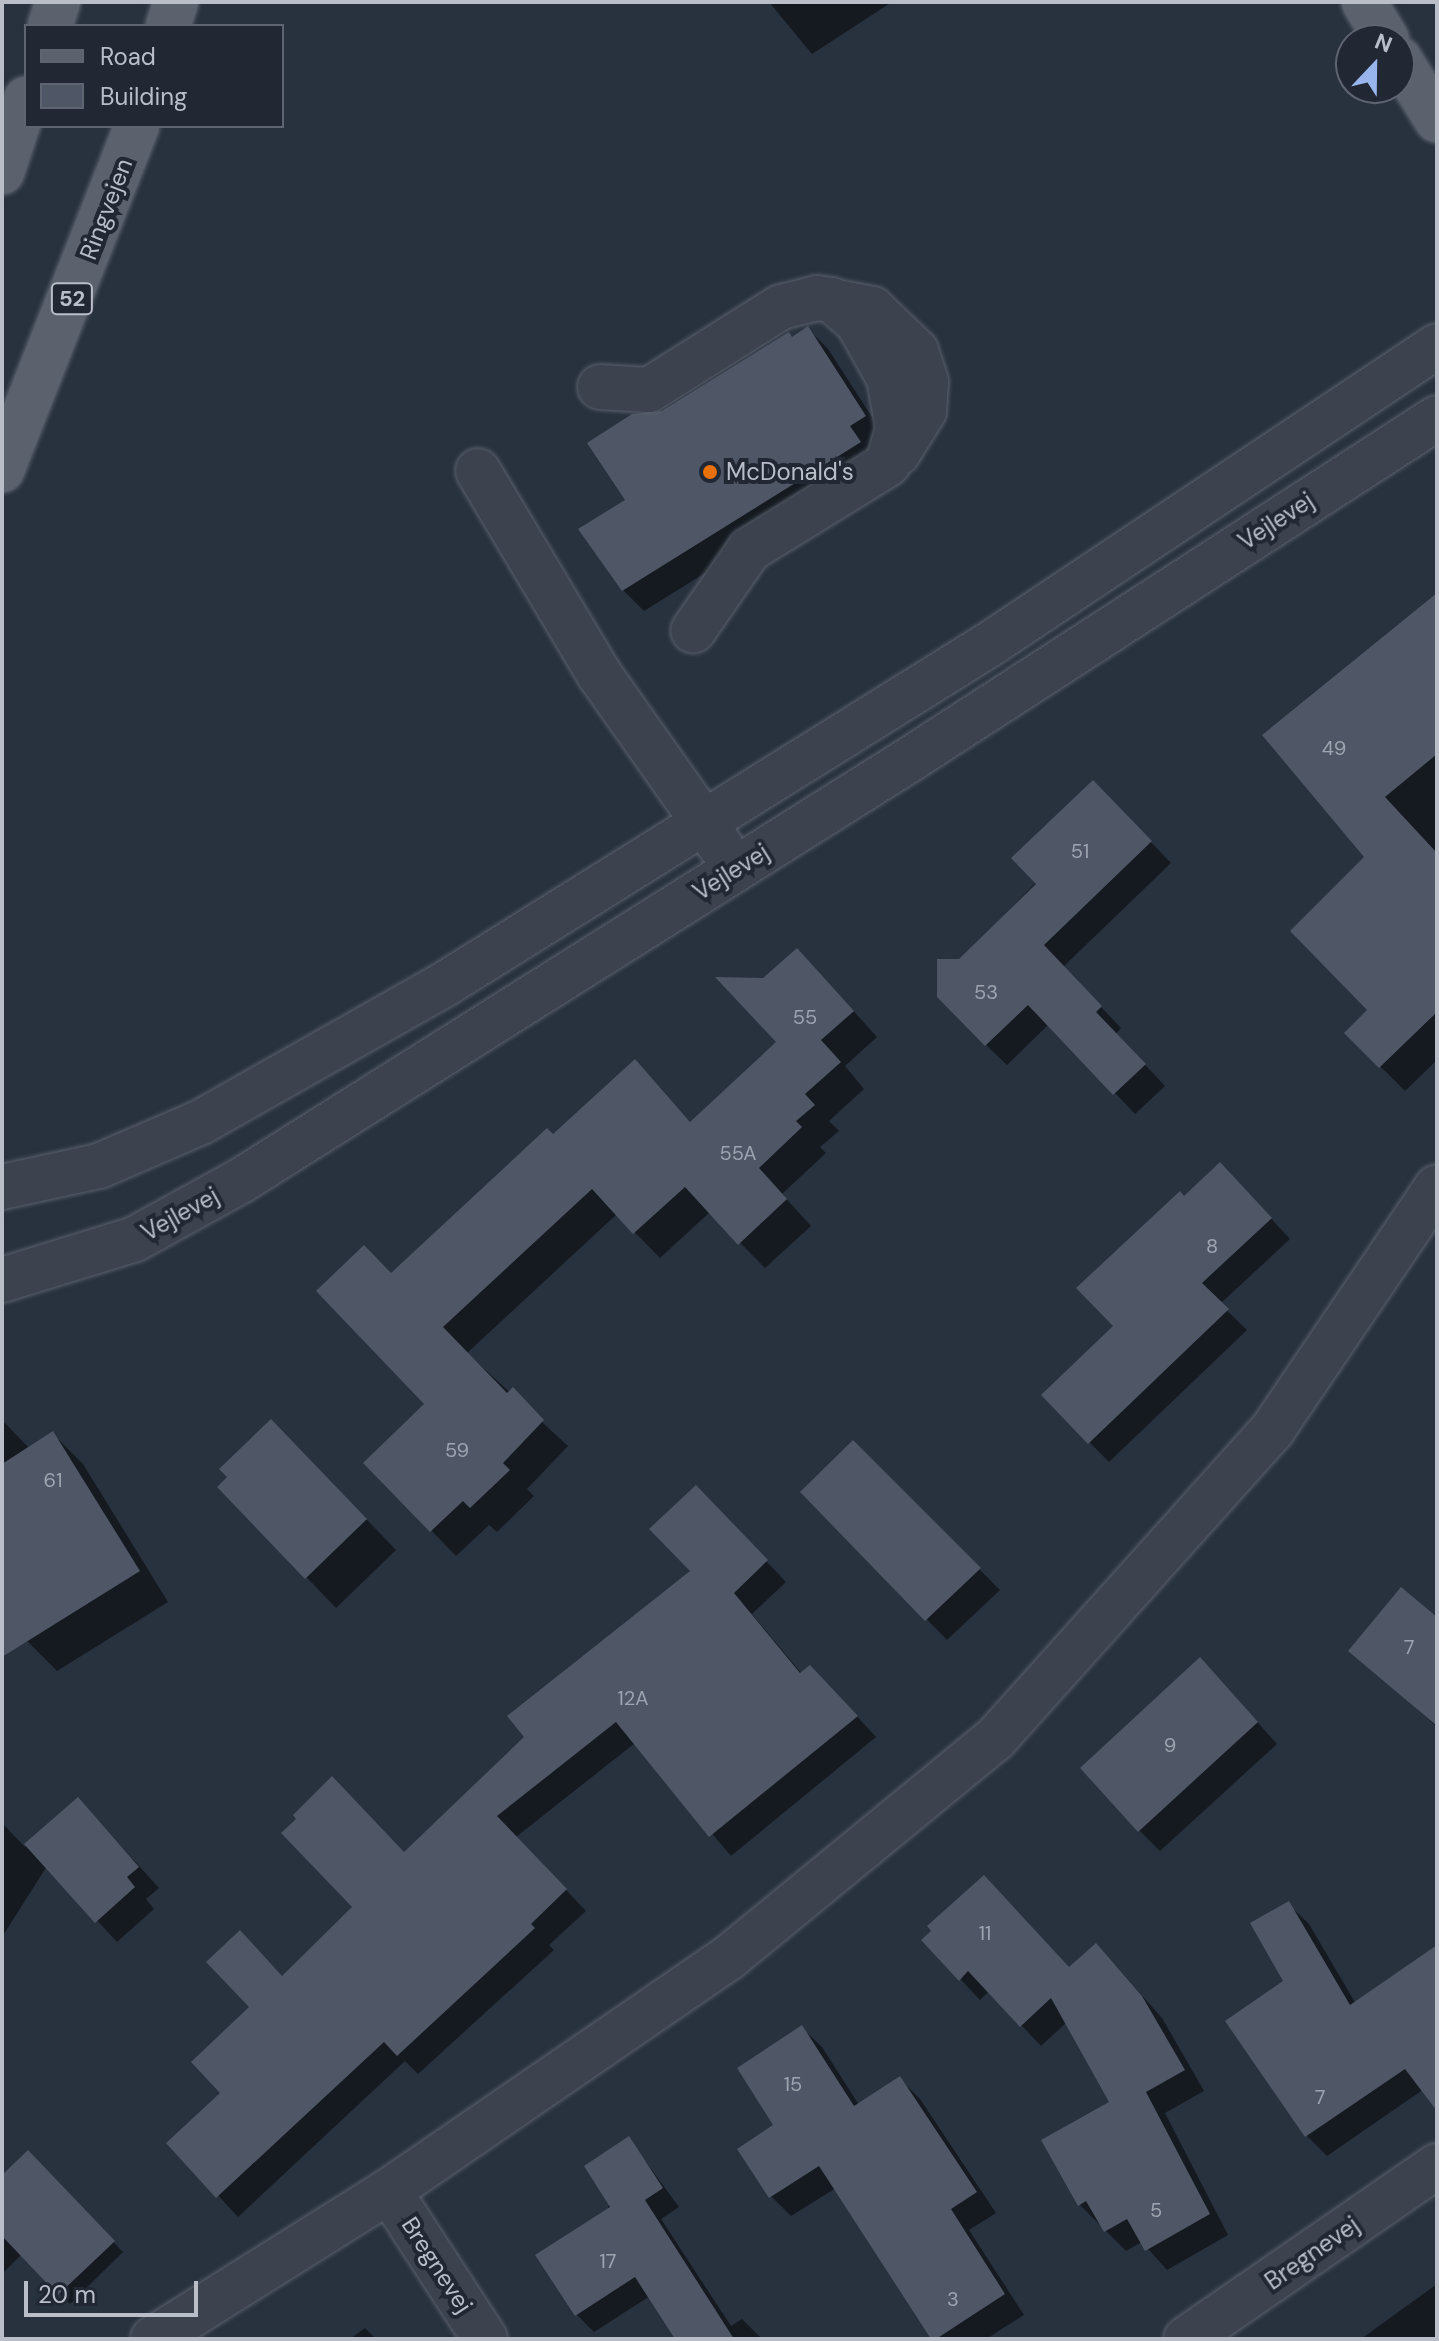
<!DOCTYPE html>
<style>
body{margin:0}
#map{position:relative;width:1439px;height:2341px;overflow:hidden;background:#28313e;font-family:"DM Sans",sans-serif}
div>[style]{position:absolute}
.shadow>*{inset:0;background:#0007}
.building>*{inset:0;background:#4f5767}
.roads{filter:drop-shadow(0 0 2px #5a616c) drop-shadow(0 0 2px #5a616c)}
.minor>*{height:44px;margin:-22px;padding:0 22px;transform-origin:22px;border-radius:22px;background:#3c434f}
.major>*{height:44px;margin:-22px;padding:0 22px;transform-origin:22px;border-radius:22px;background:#5b626e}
.dots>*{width:22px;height:22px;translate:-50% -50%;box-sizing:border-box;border:4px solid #212834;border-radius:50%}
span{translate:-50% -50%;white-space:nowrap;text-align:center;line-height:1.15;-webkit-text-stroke:8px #212834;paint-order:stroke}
.number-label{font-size:20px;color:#9ea4b0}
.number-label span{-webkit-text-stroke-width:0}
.shield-label span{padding:2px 6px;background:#212834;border:2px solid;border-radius:6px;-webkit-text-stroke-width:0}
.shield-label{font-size:22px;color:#b9bec9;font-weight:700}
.street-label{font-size:24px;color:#b9bec9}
.poi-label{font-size:24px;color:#b9bec9}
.left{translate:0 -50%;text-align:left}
.frame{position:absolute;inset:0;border:4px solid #b9bec9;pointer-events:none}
.legend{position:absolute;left:24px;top:24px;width:260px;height:104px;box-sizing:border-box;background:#212834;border:2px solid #5e6470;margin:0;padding:10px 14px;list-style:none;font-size:24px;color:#b9bec9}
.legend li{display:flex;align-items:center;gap:16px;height:40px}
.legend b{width:40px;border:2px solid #5e6470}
.north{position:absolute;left:1335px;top:24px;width:80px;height:80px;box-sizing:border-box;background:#212834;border:2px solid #5e6470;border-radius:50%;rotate:22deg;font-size:22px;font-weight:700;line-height:32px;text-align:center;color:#b9bec9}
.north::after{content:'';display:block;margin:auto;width:28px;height:36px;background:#99b5ee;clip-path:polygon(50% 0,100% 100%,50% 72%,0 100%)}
.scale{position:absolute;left:24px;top:2281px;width:174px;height:36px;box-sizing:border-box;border:4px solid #b9bec9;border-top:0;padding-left:10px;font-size:24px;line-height:28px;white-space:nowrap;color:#b9bec9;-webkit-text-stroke:6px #212834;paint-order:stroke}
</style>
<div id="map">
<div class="shadow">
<i style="clip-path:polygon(769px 2px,892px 2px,812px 54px)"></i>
<i style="clip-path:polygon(808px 329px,828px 349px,885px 437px,869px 448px,880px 464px,644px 611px,623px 590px,628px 501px,663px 413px)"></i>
<i style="clip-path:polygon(1437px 596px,1437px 1060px,1405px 1091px,1347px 1033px,1370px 1010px,1367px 858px)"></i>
<i style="clip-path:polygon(1113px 803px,1171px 863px,1063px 967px,1121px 1028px,1116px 1034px,1165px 1086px,1135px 1114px,1049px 1024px,1007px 1065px,986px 1045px,960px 961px)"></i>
<i style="clip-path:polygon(822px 976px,877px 1037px,845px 1066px,864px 1089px,829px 1121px,839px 1131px,820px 1147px,826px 1153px,782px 1194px,811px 1226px,765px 1268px,710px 1212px,660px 1258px,617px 1214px,467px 1353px,568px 1446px,527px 1489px,534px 1496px,497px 1532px,489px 1525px,456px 1556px,366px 1463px,427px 1404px,392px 1276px,635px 1062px,691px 1123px,778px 1042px,764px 980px)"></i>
<i style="clip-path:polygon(1239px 1184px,1290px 1239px,1220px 1304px,1247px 1330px,1109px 1462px,1044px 1396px,1116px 1326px,1184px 1198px)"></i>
<i style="clip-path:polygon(2px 1420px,30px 1449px,53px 1434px,83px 1464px,168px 1602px,57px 1671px,27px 1641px,2px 1602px)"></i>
<i style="clip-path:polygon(853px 1443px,1000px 1590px,947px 1640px,803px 1492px)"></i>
<i style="clip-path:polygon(301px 1451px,396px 1550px,336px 1608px,220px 1487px)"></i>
<i style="clip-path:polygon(716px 1508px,786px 1582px,752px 1614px,802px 1674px,830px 1687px,876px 1737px,731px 1856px,635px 1743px,516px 1837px,586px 1911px,549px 1945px,554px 1950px,418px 2074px,405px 2061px,238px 2217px,169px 2143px,223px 2094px,283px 1978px,693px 1571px)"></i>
<i style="clip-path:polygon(1437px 1619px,1437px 1727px,1351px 1651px)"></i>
<i style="clip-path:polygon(1221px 1681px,1277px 1744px,1160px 1851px,1139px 1830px)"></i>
<i style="clip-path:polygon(78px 1799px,159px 1888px,146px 1899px,154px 1909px,117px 1942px,47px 1866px,4px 1934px,2px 1823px,25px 1847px)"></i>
<i style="clip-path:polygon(1288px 1904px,1309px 1924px,1356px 2004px,1437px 1947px,1437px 2080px,1327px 2156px,1307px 2136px,1286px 1982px)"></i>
<i style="clip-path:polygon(924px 1940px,1069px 1969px,1116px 1966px,1162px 2018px,1204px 2091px,1165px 2113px,1228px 2235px,1167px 2270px,1142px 2242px,1126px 2251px,1080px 2205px,1112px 2103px,1067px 2022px,1041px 2046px,989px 1991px,980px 2000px)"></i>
<i style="clip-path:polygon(802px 2028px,822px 2047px,859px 2105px,900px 2079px,920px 2099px,996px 2213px,969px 2230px,1024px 2315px,986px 2339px,933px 2339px,836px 2188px,791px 2216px,771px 2196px,776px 2125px)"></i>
<i style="clip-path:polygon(629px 2139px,679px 2207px,661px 2219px,731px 2326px,742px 2319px,762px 2339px,677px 2339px,650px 2296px,594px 2332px,576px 2314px)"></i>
<i style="clip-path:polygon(28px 2153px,123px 2252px,70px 2304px,22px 2254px,2px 2274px,2px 2178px)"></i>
<i style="clip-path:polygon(1437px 2284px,1437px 2339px,1361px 2339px)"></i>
<i style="clip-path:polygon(365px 2328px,376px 2339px,350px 2339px)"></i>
</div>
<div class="building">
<i style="clip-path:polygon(808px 326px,866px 416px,850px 426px,861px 442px,622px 591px,578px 529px,625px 500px,587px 443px,632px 414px,662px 411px,789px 332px,792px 337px)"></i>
<i style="clip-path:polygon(1437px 593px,1437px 754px,1385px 797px,1437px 853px,1437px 1012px,1379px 1068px,1344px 1033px,1367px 1010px,1290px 931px,1364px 857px,1262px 735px)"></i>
<i style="clip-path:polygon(1093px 780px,1152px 841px,1044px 945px,1102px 1006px,1096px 1012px,1146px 1064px,1113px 1095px,1028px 1005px,985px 1046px,937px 997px,937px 959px,959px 959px,1036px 884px,1011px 858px)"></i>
<i style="clip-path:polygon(797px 948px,854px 1011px,821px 1040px,841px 1062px,805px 1094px,815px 1105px,796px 1121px,802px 1127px,759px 1168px,787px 1199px,738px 1245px,685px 1187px,633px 1234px,592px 1189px,443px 1327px,507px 1393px,513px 1387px,544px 1420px,503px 1463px,510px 1470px,470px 1508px,463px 1501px,430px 1532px,363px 1463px,424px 1404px,316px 1291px,364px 1245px,391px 1273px,547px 1128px,553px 1134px,635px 1059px,690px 1122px,776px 1042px,715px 977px,763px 978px)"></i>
<i style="clip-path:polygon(1220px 1162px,1272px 1218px,1202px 1283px,1229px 1309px,1088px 1444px,1041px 1395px,1113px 1326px,1076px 1288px,1180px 1191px,1184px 1196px)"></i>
<i style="clip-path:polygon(271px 1419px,367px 1519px,305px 1579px,217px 1487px,227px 1477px,219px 1469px)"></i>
<i style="clip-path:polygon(53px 1431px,140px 1571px,2px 1657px,2px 1464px)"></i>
<i style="clip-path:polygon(853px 1440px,981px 1568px,925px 1621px,800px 1492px)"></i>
<i style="clip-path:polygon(696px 1485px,768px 1560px,734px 1593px,800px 1673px,810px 1665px,858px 1716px,709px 1837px,616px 1722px,497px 1816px,567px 1889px,531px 1924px,535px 1928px,397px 2056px,384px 2042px,216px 2198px,166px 2143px,220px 2093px,191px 2062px,249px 2007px,206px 1962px,240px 1930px,282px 1976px,352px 1907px,281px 1833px,296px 1819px,293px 1815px,332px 1776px,404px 1852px,524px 1737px,507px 1716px,690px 1571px,649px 1529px)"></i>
<i style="clip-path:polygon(1401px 1587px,1437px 1617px,1437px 1726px,1348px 1651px)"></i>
<i style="clip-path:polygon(1200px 1657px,1258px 1722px,1138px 1832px,1080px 1768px)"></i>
<i style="clip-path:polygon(78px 1797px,139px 1867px,127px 1877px,135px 1887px,95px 1923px,24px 1844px)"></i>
<i style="clip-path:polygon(984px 1875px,1069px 1967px,1096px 1943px,1142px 1996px,1185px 2070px,1146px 2092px,1210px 2214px,1145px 2251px,1127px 2219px,1104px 2232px,1086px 2201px,1078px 2206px,1041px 2140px,1109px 2102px,1051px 1998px,1020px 2027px,968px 1971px,959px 1981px,921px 1940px,931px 1931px,927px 1926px)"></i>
<i style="clip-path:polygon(1289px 1901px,1350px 2005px,1437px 1945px,1437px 2111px,1405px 2069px,1305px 2137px,1225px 2021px,1283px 1981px,1250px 1923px)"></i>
<i style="clip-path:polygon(802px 2025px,854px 2106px,900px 2076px,977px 2192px,951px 2209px,1005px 2294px,936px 2339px,931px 2339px,819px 2166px,769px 2198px,737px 2149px,773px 2125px,737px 2068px)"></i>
<i style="clip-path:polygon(629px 2136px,663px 2188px,645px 2200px,734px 2339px,675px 2339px,635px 2277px,575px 2316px,535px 2255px,610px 2207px,584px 2166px)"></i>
<i style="clip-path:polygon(28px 2150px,115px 2241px,58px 2295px,2px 2236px,2px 2175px)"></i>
</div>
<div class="roads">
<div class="minor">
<i style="left:842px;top:303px;width:31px;rotate:11deg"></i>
<i style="left:872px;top:309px;width:61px;rotate:43.7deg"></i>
<i style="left:916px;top:351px;width:33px;rotate:72deg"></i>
<i style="left:926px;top:382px;width:29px;rotate:94deg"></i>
<i style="left:924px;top:411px;width:49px;rotate:121.8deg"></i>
<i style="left:600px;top:387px;width:49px;rotate:3.5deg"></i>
<i style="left:649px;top:390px;width:156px;rotate:-32.2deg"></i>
<i style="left:781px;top:307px;width:37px;rotate:-14deg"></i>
<i style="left:817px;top:298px;width:15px;rotate:8deg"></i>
<i style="left:832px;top:300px;width:35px;rotate:41deg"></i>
<i style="left:858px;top:323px;width:63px;rotate:60.6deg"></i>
<i style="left:889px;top:378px;width:51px;rotate:79.8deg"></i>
<i style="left:898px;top:428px;width:37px;rotate:106deg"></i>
<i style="left:888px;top:464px;width:163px;rotate:148.3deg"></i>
<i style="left:749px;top:550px;width:98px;rotate:124.7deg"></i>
<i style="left:478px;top:471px;width:236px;rotate:59.2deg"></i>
<i style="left:599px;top:674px;width:212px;rotate:54.8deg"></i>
<i style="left:2px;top:1187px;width:99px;rotate:-12.2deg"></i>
<i style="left:99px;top:1166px;width:111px;rotate:-23.3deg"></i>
<i style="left:201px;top:1122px;width:280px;rotate:-29.5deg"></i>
<i style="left:445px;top:984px;width:642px;rotate:-31.96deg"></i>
<i style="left:990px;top:644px;width:537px;rotate:-33.69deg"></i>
<i style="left:2px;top:1280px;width:139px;rotate:-17.1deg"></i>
<i style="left:135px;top:1239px;width:122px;rotate:-28.9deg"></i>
<i style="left:242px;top:1180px;width:788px;rotate:-32.2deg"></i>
<i style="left:909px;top:760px;width:629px;rotate:-32.93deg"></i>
<i style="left:389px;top:2191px;width:176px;rotate:57deg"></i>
<i style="left:153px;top:2339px;width:279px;rotate:-32.1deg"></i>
<i style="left:389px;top:2191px;width:410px;rotate:-34.5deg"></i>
<i style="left:727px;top:1959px;width:347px;rotate:-39.4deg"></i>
<i style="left:995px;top:1739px;width:416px;rotate:-48.1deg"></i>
<i style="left:1273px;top:1429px;width:292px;rotate:-55.9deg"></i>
<i style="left:1186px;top:2339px;width:305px;rotate:-34.6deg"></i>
</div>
<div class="major">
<i style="left:1364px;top:2px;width:44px;rotate:58.8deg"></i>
<i style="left:50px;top:26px;width:25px;rotate:-72deg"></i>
<i style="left:168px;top:26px;width:25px;rotate:-72deg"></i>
<i style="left:1399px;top:59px;width:72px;rotate:58.1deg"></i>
<i style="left:2px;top:172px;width:77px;rotate:-71.8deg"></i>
<i style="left:2px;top:470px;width:370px;rotate:-68.6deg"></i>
</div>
</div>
<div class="dots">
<i style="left:710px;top:472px;background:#e8710a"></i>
</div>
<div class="number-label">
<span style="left:1334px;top:748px">49</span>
<span style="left:1080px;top:851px">51</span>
<span style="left:986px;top:992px">53</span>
<span style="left:805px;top:1017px">55</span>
<span style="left:738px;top:1153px">55A</span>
<span style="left:1212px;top:1246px">8</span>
<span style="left:457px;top:1450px">59</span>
<span style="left:53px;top:1480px">61</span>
<span style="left:1409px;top:1647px">7</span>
<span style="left:633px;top:1698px">12A</span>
<span style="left:1170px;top:1745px">9</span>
<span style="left:985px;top:1933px">11</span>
<span style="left:793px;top:2084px">15</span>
<span style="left:1320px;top:2097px">7</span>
<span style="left:1156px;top:2210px">5</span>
<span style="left:608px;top:2261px">17</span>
<span style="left:953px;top:2299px">3</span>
</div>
<div class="shield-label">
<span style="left:72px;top:299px">52</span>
</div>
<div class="street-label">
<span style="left:106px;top:209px;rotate:-69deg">Ringvejen</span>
<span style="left:1276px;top:521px;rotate:-33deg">Vejlevej</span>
<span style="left:731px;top:872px;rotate:-32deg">Vejlevej</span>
<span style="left:180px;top:1214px;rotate:-29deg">Vejlevej</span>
<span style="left:1312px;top:2253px;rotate:-35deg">Bregnevej</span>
<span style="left:437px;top:2265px;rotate:57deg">Bregnevej</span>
</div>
<div class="poi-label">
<span class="left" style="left:726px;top:472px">McDonald's</span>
</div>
<div class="frame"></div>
<ul class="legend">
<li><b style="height:10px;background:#5b626e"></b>Road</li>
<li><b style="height:22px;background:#4f5767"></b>Building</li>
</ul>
<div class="north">N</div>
<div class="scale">20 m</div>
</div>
